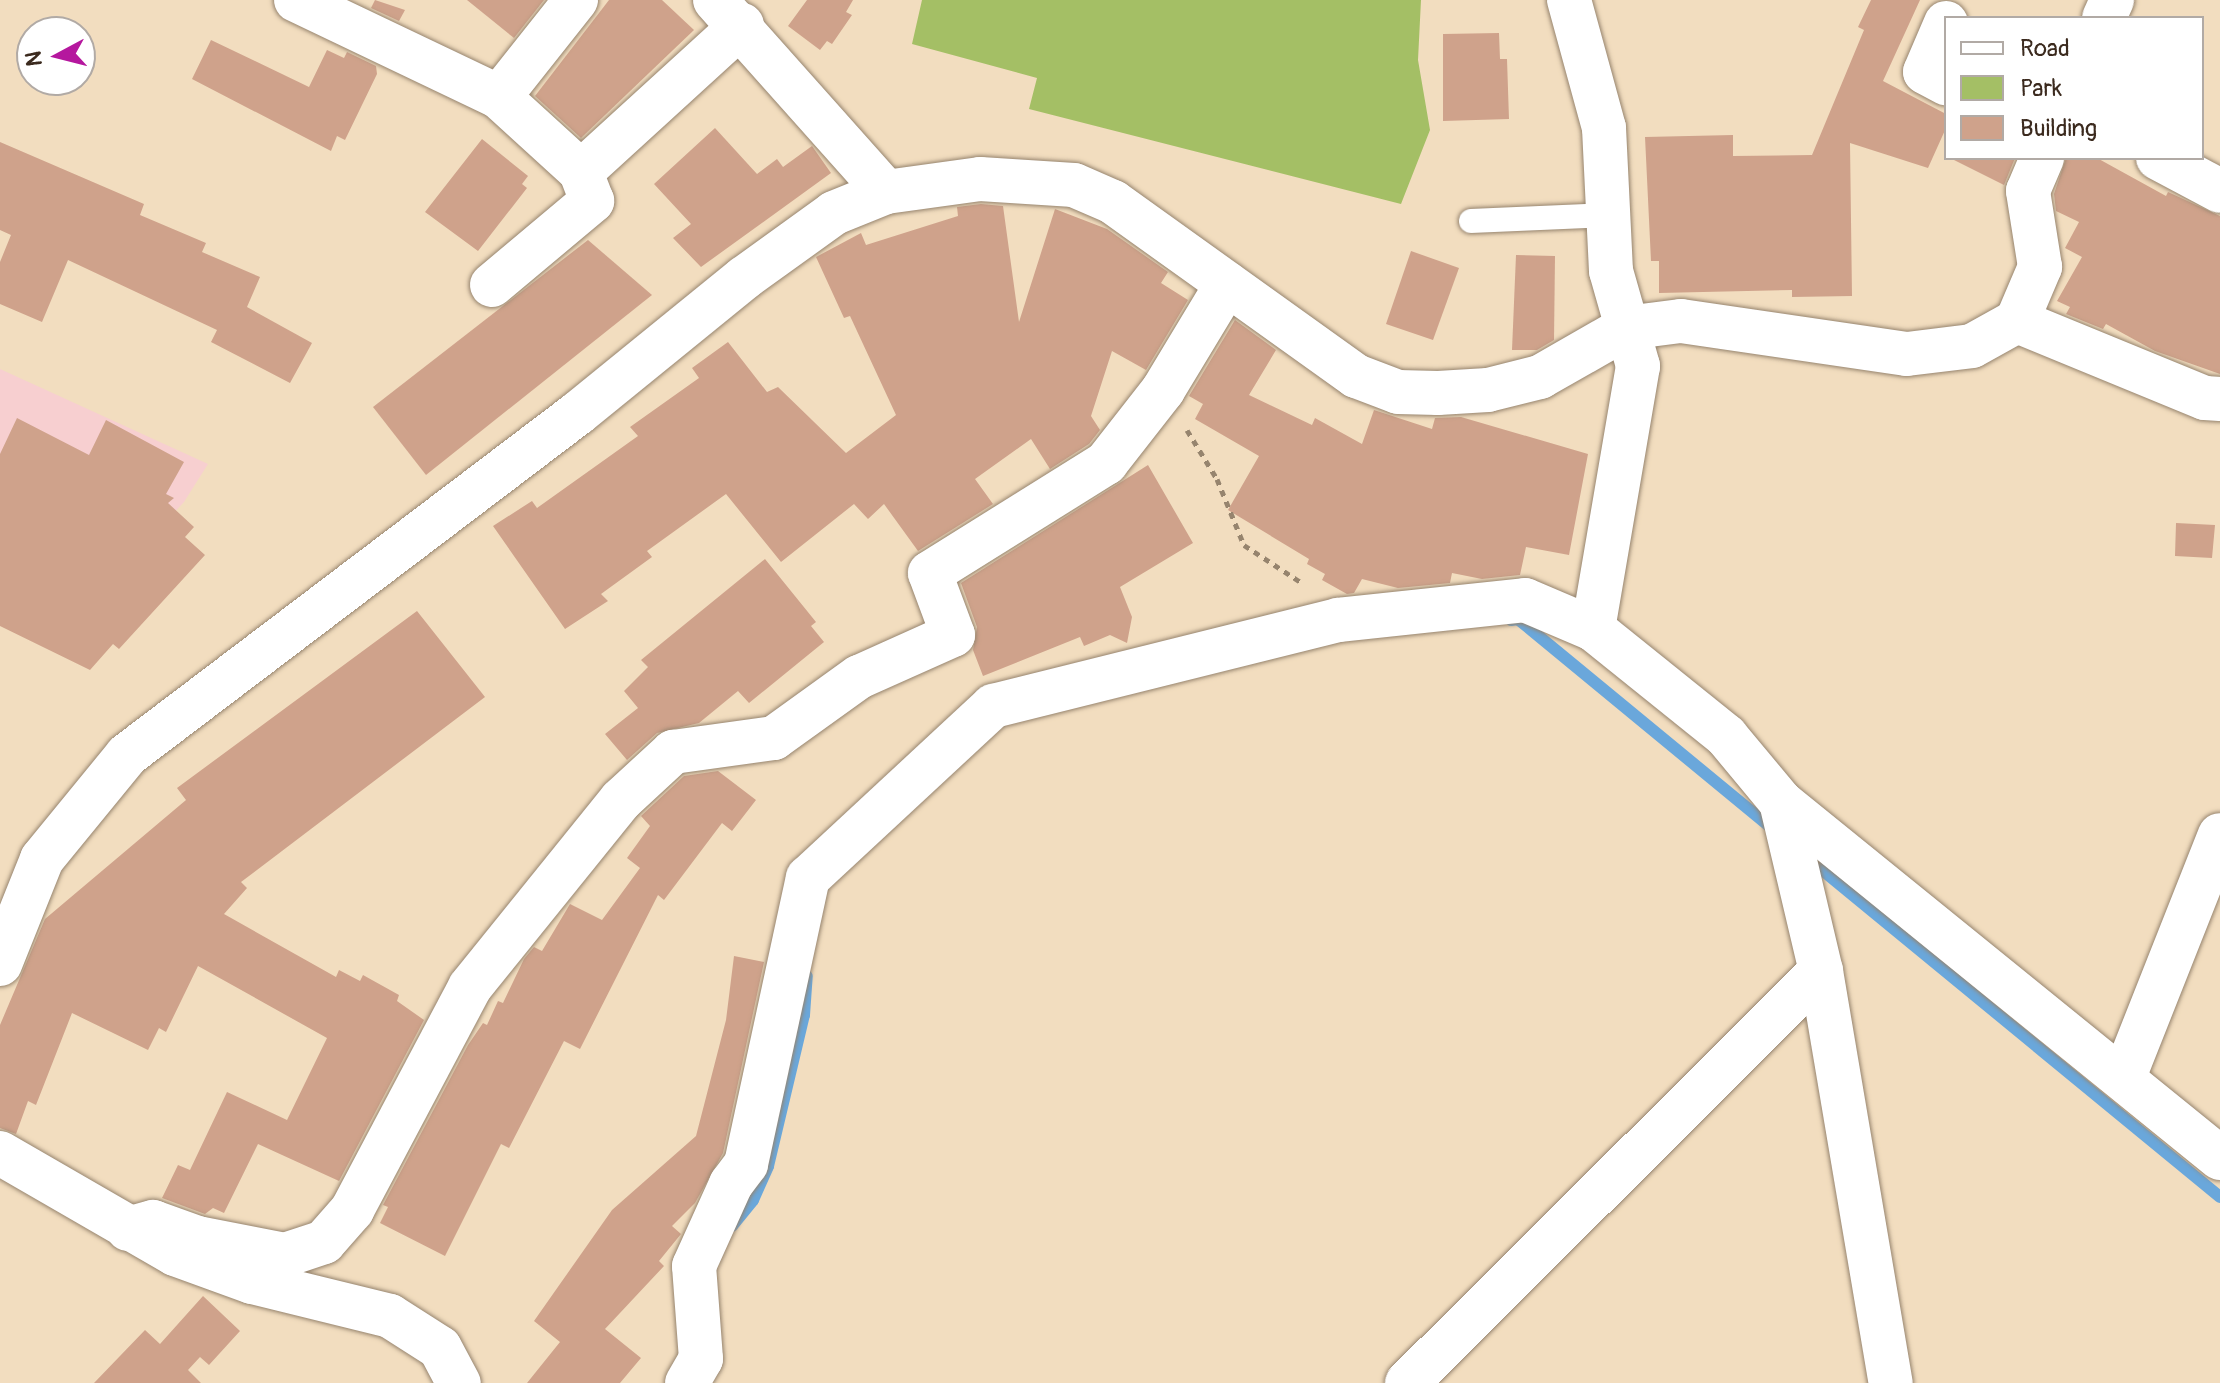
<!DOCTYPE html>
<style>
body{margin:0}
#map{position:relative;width:2220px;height:1383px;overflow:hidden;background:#f2ddbf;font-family:Pangolin,sans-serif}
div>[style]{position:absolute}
.built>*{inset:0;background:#f7cfd0}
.green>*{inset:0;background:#a4bf65}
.stream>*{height:12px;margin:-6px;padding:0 6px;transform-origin:6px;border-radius:6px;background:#6aa7db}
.building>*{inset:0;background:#cfa28b}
.path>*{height:5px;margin-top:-2.5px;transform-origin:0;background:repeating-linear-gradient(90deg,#96846e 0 6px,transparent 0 12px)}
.roads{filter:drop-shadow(0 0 2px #96846e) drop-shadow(0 0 2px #96846e)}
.lane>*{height:24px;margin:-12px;padding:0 12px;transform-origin:12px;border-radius:12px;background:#fff}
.street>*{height:44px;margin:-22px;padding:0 22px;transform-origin:22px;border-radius:22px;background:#fff}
span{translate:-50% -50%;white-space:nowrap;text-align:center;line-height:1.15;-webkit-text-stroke:7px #fff;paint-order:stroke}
.legend{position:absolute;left:1944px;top:16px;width:260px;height:144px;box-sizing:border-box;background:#fff;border:2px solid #b1aaa5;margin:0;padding:10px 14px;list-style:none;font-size:24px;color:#3b2a1e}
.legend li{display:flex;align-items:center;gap:16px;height:40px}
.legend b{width:40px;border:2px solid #b1aaa5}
.north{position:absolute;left:16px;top:16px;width:80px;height:80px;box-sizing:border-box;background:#fff;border:2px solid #b1aaa5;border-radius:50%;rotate:263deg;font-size:22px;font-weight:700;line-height:32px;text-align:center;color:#3b2a1e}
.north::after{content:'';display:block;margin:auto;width:28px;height:36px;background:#b5179e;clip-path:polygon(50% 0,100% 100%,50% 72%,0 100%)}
</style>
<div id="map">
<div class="built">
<i style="clip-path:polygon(0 369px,208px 464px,184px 502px,78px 614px,0 577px)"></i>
</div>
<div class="green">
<i style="clip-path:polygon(922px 0,1421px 0,1418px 60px,1430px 130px,1401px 204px,1029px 109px,1037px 78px,912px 44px)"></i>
</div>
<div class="stream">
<i style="left:1511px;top:620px;width:7px;rotate:-8deg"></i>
<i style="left:1518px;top:619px;width:330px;rotate:39.5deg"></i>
<i style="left:1809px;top:859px;width:532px;rotate:39.43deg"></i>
<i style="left:732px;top:1226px;width:33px;rotate:-51deg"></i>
<i style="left:753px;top:1200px;width:37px;rotate:-66deg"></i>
<i style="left:768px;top:1166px;width:155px;rotate:-76.6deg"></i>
<i style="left:804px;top:1015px;width:39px;rotate:-86deg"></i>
</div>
<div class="building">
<i style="clip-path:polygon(375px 0,405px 10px,399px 21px,371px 8px)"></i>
<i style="clip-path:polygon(467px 0,544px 0,514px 38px)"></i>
<i style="clip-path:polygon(609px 0,662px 0,694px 30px,581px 138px,535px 96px)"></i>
<i style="clip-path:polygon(807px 0,853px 0,846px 12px,852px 15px,832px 44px,827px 41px,820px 50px,788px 26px)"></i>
<i style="clip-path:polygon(1871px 0,1920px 0,1883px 81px,1946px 114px,1946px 128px,1928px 168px,1850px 143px,1852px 296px,1792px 297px,1792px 290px,1659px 293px,1659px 261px,1651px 261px,1645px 137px,1733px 135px,1733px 156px,1812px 155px,1864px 30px,1858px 27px)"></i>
<i style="clip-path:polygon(1499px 33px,1500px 59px,1507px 59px,1509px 119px,1443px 121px,1443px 34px)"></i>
<i style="clip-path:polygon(211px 40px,309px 87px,327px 50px,344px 58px,347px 52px,376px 66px,377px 74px,345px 140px,337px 136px,331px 151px,192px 79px)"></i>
<i style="clip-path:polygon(715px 128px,757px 174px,777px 159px,783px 167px,812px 146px,831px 173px,701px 267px,673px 238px,691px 224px,654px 184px)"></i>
<i style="clip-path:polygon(482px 139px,528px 176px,522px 184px,527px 188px,478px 251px,425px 212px)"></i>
<i style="clip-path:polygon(0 142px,144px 204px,140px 215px,206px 243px,202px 252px,260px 277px,247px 307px,312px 343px,290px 383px,211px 342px,217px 330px,68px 260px,42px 322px,0 304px,0 262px,11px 235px,0 230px)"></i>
<i style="clip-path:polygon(1950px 158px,2015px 158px,2004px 185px)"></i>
<i style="clip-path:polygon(2066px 158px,2097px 158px,2166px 196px,2168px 192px,2220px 216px,2220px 374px,2155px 351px,2106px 324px,2103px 329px,2066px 314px,2070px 307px,2057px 301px,2082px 257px,2065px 248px,2079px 222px,2056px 211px,2054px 194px)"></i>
<i style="clip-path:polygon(981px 204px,1003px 206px,1019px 322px,1055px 209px,1107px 229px,1168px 272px,1161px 283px,1188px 300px,1146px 370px,1112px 351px,1091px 416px,1100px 430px,1089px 444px,1050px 469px,1031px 439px,975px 479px,993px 504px,918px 551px,884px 504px,868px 519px,854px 504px,781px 562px,726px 494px,647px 551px,652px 557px,601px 594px,608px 601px,565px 629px,493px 526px,532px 501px,537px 508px,638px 436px,630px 427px,699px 378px,692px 368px,728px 342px,767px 392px,778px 387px,846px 453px,896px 415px,850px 316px,844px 318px,816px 257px,861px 233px,866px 245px,958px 216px,957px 207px)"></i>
<i style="clip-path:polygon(588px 240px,652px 295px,426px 475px,373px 407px)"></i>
<i style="clip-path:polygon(1411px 251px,1459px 268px,1433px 340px,1386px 324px)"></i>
<i style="clip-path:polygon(1516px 255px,1555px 256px,1554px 340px,1537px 350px,1512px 350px)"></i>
<i style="clip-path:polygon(1235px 320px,1276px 350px,1249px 395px,1312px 425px,1315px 418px,1362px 444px,1374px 410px,1432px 429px,1435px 418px,1461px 417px,1588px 454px,1569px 555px,1526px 547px,1520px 575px,1482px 579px,1452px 573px,1450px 583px,1398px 588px,1362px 579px,1354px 593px,1347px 594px,1322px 580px,1325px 574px,1307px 564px,1309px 559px,1228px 510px,1259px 456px,1195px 419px,1203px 404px,1189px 396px)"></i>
<i style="clip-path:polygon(17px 418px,89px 455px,106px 420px,184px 462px,166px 494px,174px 498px,168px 503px,194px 527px,185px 537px,205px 555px,119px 649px,113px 644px,90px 670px,0 626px,0 454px)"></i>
<i style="clip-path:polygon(1148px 465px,1193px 543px,1120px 587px,1132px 617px,1127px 643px,1110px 635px,1084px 646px,1080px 637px,983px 676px,973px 650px,977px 627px,961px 583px)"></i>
<i style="clip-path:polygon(2176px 523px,2215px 525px,2212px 558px,2175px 556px)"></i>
<i style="clip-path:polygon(765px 559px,816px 622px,811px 626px,824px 642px,749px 703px,738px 691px,699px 723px,657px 733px,627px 760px,605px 734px,638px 708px,624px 691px,648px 667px,641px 660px)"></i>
<i style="clip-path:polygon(417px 611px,485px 697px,241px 882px,247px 888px,224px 914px,336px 977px,339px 970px,360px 981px,363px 975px,399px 995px,397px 1001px,424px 1020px,339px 1181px,258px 1144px,224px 1213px,213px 1208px,205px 1214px,162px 1198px,178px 1165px,190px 1170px,227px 1092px,287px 1120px,327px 1038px,198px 966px,166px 1032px,159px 1028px,148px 1050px,72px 1013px,36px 1105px,28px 1101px,16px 1134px,0 1128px,0 1025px,45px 919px,186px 800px,177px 788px)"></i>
<i style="clip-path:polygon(718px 771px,756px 800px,732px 831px,722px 823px,664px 900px,658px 895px,580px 1049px,564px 1041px,509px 1148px,501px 1144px,445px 1256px,380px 1223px,388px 1207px,383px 1205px,468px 1045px,483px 1023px,487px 1025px,498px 1001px,503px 1003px,524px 959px,534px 947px,542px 951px,570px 904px,602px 920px,640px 868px,627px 858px,650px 826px,641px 816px,684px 776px)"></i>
<i style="clip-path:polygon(734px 956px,764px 962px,723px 1153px,695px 1203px,672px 1226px,681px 1234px,659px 1261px,664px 1266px,605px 1329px,641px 1358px,620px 1383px,527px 1383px,560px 1342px,534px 1321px,612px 1210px,696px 1136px,726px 1020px)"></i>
<i style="clip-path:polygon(203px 1296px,240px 1331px,209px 1365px,200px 1357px,188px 1370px,201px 1383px,94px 1383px,145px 1330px,160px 1344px)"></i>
</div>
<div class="path">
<i style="left:1187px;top:430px;width:57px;rotate:58.5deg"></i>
<i style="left:1217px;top:479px;width:71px;rotate:67.8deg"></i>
<i style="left:1244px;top:545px;width:69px;rotate:33.2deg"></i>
</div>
<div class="roads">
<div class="lane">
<i style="left:1471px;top:221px;width:138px;rotate:-2.5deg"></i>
</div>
<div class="street">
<i style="left:296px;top:0;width:225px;rotate:25.5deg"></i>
<i style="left:499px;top:97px;width:124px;rotate:-51.6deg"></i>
<i style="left:715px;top:0;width:257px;rotate:48.3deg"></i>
<i style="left:1569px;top:0;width:133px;rotate:74.7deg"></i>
<i style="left:1604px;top:128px;width:143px;rotate:87.2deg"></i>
<i style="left:1611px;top:271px;width:99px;rotate:74.1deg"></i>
<i style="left:1638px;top:366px;width:267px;rotate:99.7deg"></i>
<i style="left:1593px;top:629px;width:171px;rotate:38.8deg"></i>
<i style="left:1726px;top:736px;width:86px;rotate:50.2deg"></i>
<i style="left:1781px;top:802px;width:174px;rotate:76.7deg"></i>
<i style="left:1821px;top:971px;width:418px;rotate:80.4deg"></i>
<i style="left:2104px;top:18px;width:20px;rotate:-66deg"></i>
<i style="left:1946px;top:23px;width:53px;rotate:113.2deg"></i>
<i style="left:1925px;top:72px;width:24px;rotate:28deg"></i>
<i style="left:499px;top:97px;width:111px;rotate:42.4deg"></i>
<i style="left:581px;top:172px;width:218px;rotate:-42.4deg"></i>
<i style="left:2158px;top:158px;width:70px;rotate:28deg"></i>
<i style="left:492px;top:285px;width:131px;rotate:-40deg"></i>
<i style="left:592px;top:201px;width:31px;rotate:-111deg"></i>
<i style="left:2017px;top:321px;width:203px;rotate:22.3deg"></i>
<i style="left:2205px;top:398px;width:15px;rotate:4deg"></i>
<i style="left:1781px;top:802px;width:565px;rotate:39.04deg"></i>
<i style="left:0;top:964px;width:113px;rotate:-68.2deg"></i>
<i style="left:42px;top:859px;width:134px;rotate:-50.7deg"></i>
<i style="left:127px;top:755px;width:566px;rotate:-37.17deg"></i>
<i style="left:578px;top:413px;width:214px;rotate:-39.1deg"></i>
<i style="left:744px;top:278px;width:111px;rotate:-35.8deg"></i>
<i style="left:834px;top:213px;width:56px;rotate:-22deg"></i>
<i style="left:886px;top:192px;width:95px;rotate:-7.9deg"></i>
<i style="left:980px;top:179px;width:94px;rotate:3.7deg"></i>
<i style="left:1074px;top:185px;width:43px;rotate:23.6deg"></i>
<i style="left:1113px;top:202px;width:299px;rotate:35.6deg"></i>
<i style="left:1356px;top:376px;width:45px;rotate:20.9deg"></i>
<i style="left:1398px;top:392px;width:40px;rotate:1.4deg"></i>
<i style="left:1438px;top:393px;width:50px;rotate:-3.4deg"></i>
<i style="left:1488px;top:390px;width:54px;rotate:-14deg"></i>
<i style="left:1540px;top:377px;width:99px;rotate:-29.7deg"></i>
<i style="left:1626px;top:328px;width:55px;rotate:-7.3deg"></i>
<i style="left:1681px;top:321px;width:228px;rotate:8.3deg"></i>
<i style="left:1907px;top:354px;width:65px;rotate:-7deg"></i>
<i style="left:1972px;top:346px;width:51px;rotate:-29.1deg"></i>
<i style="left:2017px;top:321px;width:59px;rotate:-66.9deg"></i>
<i style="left:2040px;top:267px;width:77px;rotate:-99deg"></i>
<i style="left:2028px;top:191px;width:36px;rotate:-67deg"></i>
<i style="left:2124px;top:1077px;width:260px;rotate:-68.4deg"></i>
<i style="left:0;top:1153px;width:202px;rotate:30deg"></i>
<i style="left:175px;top:1254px;width:82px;rotate:20deg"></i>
<i style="left:252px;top:1282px;width:142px;rotate:13.8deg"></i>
<i style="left:390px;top:1316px;width:59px;rotate:32.6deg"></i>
<i style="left:440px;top:1348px;width:40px;rotate:62deg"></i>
<i style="left:128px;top:1229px;width:26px;rotate:-16deg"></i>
<i style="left:153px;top:1222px;width:48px;rotate:19.6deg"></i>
<i style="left:198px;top:1238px;width:89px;rotate:11.1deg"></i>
<i style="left:285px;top:1255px;width:41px;rotate:-18.4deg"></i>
<i style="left:324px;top:1242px;width:43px;rotate:-48.8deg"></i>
<i style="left:352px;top:1210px;width:252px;rotate:-62.1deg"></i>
<i style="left:470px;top:987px;width:240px;rotate:-51.1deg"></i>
<i style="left:621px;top:800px;width:71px;rotate:-42.7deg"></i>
<i style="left:673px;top:752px;width:102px;rotate:-7.9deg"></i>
<i style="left:774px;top:738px;width:105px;rotate:-35.7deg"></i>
<i style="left:859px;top:677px;width:103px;rotate:-24.1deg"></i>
<i style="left:953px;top:635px;width:66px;rotate:-110.4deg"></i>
<i style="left:930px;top:573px;width:208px;rotate:-32deg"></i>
<i style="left:1106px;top:463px;width:93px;rotate:-52deg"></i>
<i style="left:1163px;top:390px;width:124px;rotate:-58.9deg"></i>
<i style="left:687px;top:1383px;width:28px;rotate:-60deg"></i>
<i style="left:701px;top:1359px;width:93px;rotate:-94.3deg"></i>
<i style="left:694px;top:1266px;width:90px;rotate:-65.7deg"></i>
<i style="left:731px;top:1184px;width:25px;rotate:-53deg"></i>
<i style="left:746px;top:1164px;width:293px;rotate:-77.8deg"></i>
<i style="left:808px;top:878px;width:253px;rotate:-42.9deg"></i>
<i style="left:993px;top:706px;width:356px;rotate:-14deg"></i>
<i style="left:1338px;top:620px;width:188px;rotate:-6.1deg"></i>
<i style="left:1525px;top:600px;width:74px;rotate:23.1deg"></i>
<i style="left:1407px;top:1383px;width:584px;rotate:-44.86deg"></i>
</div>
</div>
<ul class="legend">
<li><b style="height:10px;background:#fff"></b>Road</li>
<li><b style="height:22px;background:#a4bf65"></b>Park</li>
<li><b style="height:22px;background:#cfa28b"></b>Building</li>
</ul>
<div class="north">N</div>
</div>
